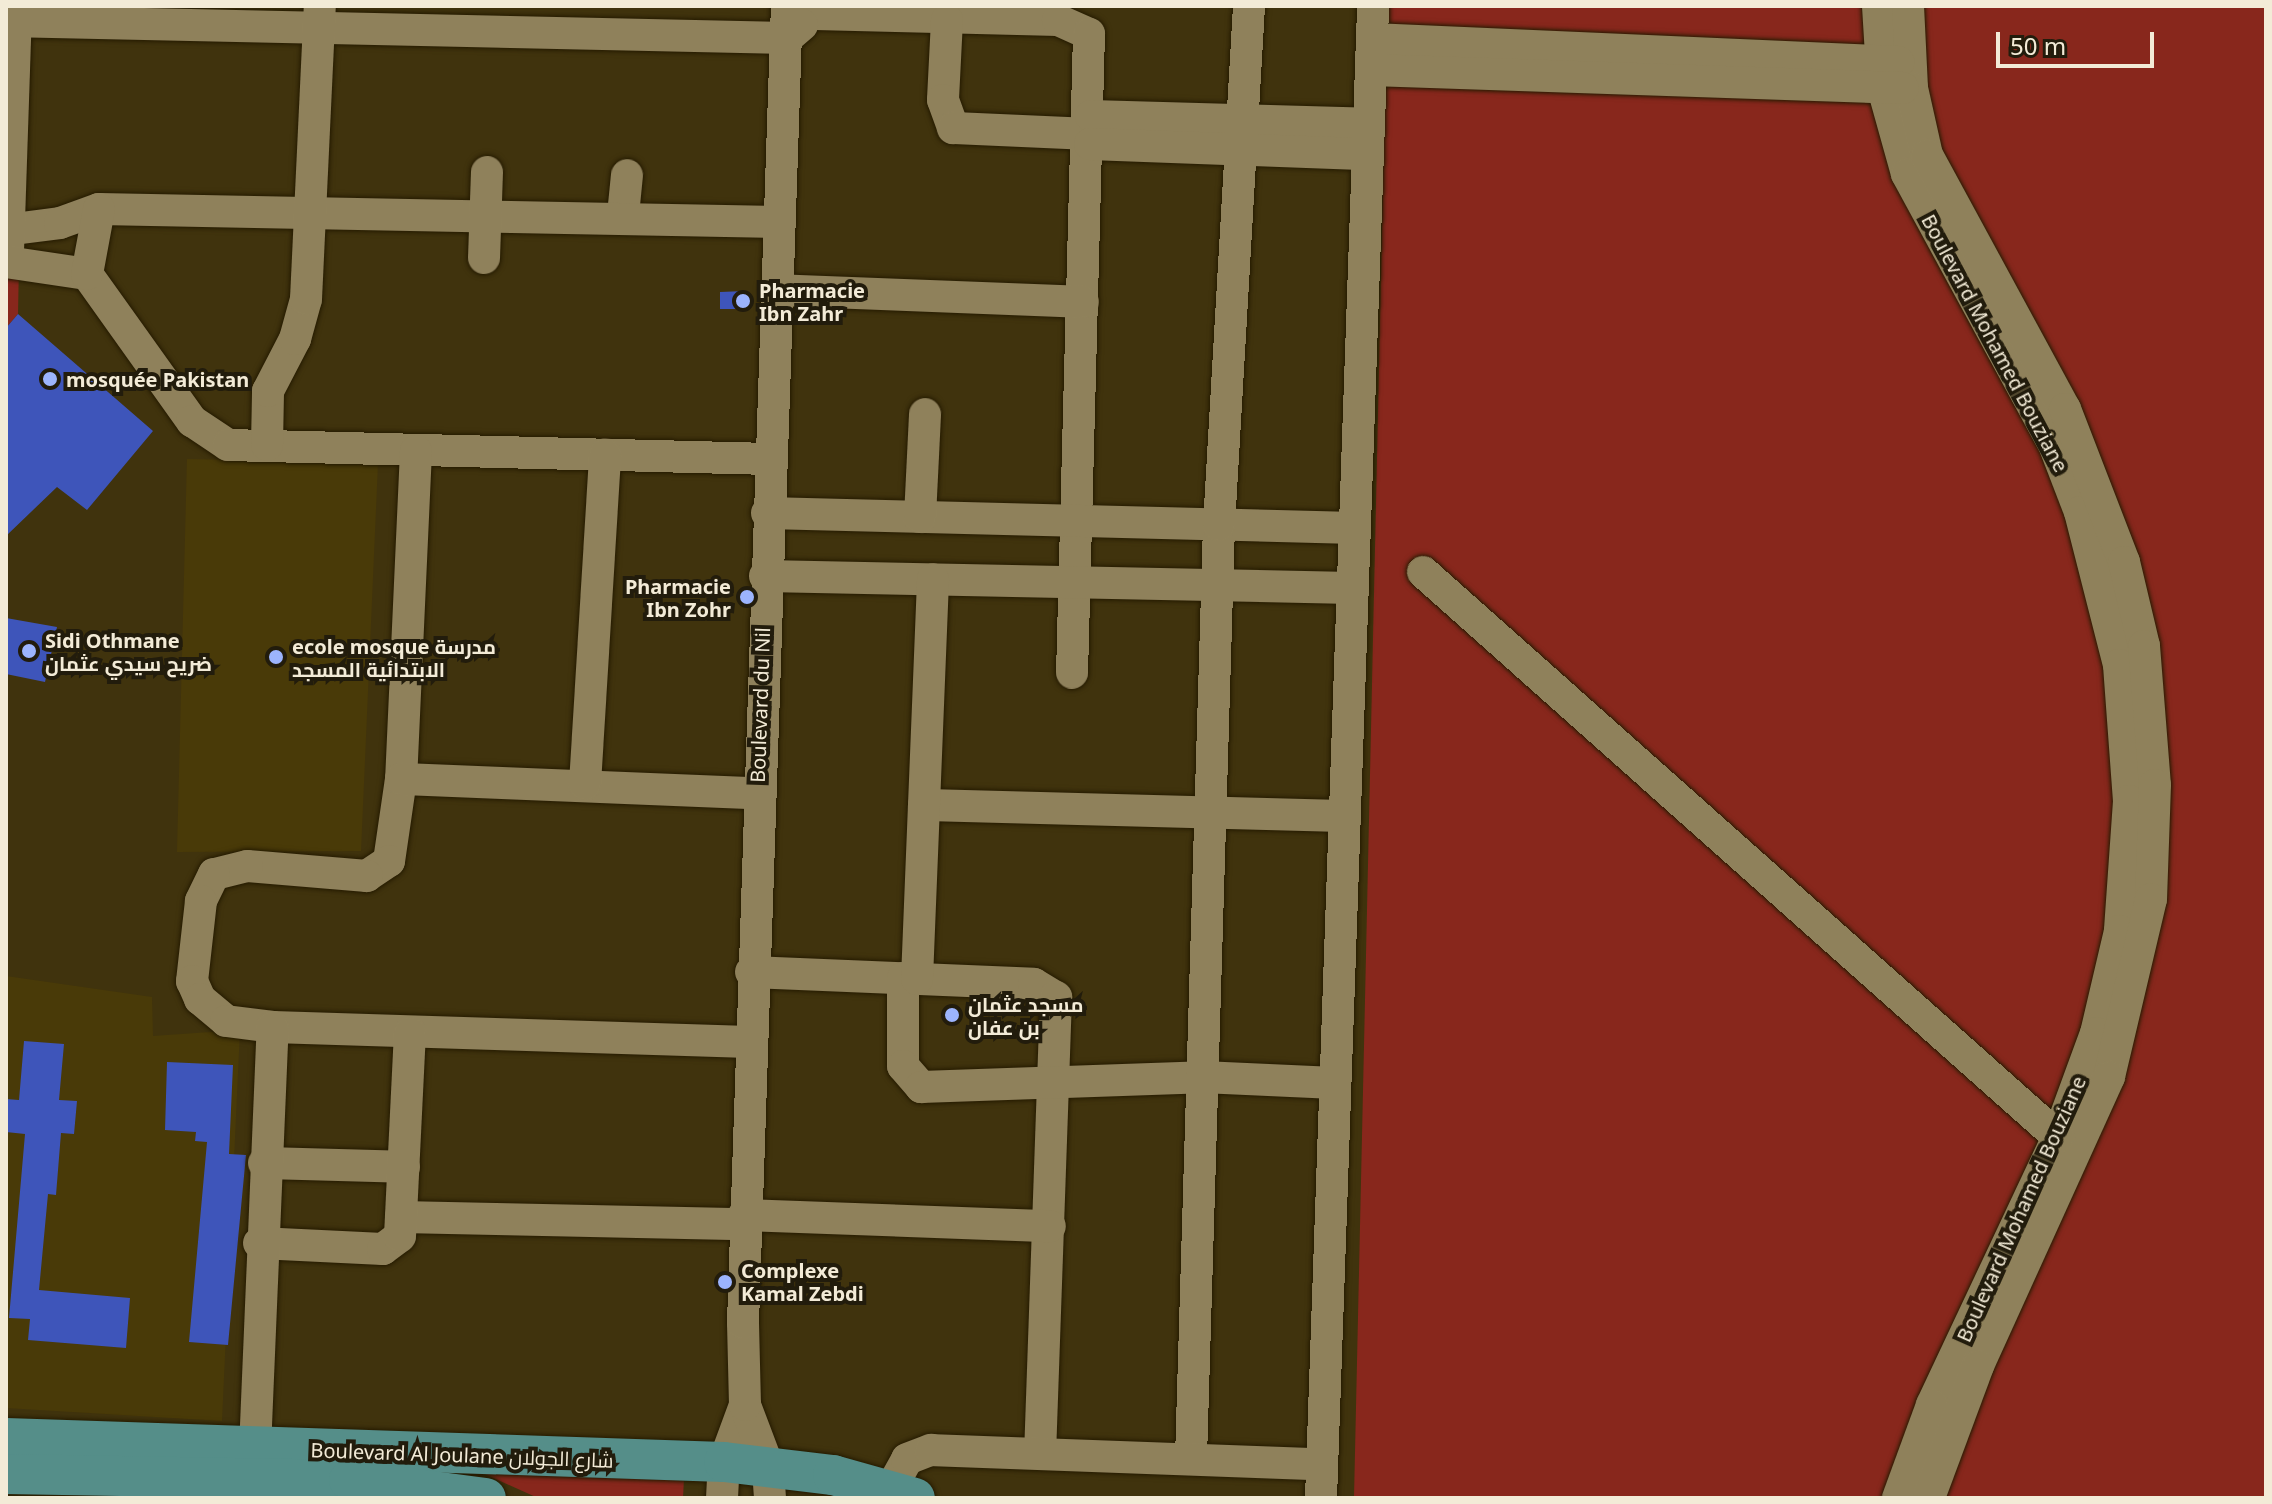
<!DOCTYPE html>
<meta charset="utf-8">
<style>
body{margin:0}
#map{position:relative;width:2272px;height:1504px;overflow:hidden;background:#40330d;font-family:"Noto Sans",Cairo,sans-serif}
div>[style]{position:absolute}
.built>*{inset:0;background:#493a08}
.green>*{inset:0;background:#88271c}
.building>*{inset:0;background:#3e55ba}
.roads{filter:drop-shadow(0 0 2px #251b01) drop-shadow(0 0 2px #251b01)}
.minor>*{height:32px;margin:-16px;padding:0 16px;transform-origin:16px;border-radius:16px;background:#8f815b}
.major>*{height:40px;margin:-20px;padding:0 20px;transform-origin:20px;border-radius:20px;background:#558e89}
.dots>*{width:22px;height:22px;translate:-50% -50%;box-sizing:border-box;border:4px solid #221c0c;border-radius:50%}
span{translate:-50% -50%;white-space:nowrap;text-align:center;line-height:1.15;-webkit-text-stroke:8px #221c0c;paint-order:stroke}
.poi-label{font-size:20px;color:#f3ebd7;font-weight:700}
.left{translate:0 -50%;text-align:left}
.right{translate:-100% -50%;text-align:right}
.street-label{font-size:20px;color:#f3ebd7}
.frame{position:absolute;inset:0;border:8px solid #f3ebd7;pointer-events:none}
.scale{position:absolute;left:1996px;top:32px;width:158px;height:36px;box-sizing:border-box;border:4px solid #f3ebd7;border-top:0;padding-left:10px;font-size:24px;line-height:28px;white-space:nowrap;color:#f3ebd7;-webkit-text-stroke:6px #221c0c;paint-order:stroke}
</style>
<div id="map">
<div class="built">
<i style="clip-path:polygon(187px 459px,378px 463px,361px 851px,177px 852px)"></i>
<i style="clip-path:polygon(6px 976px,152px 997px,153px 1036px,240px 1030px,222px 1421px,6px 1408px)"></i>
</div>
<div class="green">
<i style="clip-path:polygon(1387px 6px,2266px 6px,2266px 1498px,1354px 1498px)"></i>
<i style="clip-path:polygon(6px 261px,19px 262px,18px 314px,6px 328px)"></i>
<i style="clip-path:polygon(478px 1471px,684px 1478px,683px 1498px,538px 1498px)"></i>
</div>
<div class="building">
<i style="clip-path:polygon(745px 291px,746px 309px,720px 309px,720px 292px)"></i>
<i style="clip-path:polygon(18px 314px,153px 431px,87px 510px,57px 487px,6px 536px,6px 328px)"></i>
<i style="clip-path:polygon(6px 618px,57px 627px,45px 682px,6px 674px)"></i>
<i style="clip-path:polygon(24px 1041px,64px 1044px,59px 1100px,77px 1101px,74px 1134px,61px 1133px,56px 1195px,48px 1194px,39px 1290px,130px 1298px,126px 1348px,28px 1340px,30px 1319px,9px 1318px,25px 1134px,6px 1132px,6px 1099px,19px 1100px)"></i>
<i style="clip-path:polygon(167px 1062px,233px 1065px,229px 1154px,246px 1155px,228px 1345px,189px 1342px,207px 1142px,195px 1141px,196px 1132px,165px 1130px)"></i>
</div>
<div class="roads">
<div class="minor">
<i style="left:800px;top:6px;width:17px;rotate:28deg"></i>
<i style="left:815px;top:14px;width:243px;rotate:1.4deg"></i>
<i style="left:1058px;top:20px;width:34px;rotate:24deg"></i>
<i style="left:1089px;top:34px;width:639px;rotate:91.52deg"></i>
<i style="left:1878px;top:6px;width:82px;rotate:86.5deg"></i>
<i style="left:1883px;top:88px;width:89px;rotate:74.4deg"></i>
<i style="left:1907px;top:174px;width:311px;rotate:61.5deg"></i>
<i style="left:2055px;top:447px;width:70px;rotate:69deg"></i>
<i style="left:2080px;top:512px;width:158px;rotate:75.7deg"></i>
<i style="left:2119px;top:665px;width:136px;rotate:85.8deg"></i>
<i style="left:2129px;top:801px;width:130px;rotate:94deg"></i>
<i style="left:2120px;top:931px;width:105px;rotate:103.2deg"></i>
<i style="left:2096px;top:1033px;width:111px;rotate:110.1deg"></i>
<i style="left:2058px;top:1137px;width:296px;rotate:115.2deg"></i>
<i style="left:1932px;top:1405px;width:99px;rotate:110.1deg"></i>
<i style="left:1908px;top:6px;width:82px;rotate:87.2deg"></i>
<i style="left:1912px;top:88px;width:69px;rotate:77.4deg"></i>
<i style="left:1927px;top:155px;width:289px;rotate:61.5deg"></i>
<i style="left:2065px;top:409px;width:164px;rotate:68.9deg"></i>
<i style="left:2124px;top:562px;width:86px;rotate:76.6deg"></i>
<i style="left:2144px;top:646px;width:139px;rotate:85.5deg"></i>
<i style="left:2155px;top:785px;width:114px;rotate:92deg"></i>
<i style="left:2151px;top:899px;width:183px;rotate:103.3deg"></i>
<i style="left:2109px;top:1077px;width:317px;rotate:114.4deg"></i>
<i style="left:1978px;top:1366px;width:141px;rotate:110.4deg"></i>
<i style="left:947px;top:20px;width:80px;rotate:92.9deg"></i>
<i style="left:943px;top:100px;width:30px;rotate:70deg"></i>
<i style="left:953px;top:128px;width:138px;rotate:2.5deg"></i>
<i style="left:6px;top:21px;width:781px;rotate:1.25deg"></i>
<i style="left:787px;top:38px;width:20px;rotate:-41deg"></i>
<i style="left:1372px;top:39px;width:527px;rotate:2.5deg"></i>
<i style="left:1371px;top:70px;width:532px;rotate:1.94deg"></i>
<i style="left:1091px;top:116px;width:278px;rotate:1.6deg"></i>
<i style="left:1090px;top:144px;width:278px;rotate:2.1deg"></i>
<i style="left:623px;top:215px;width:40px;rotate:-84.3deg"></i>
<i style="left:6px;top:230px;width:54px;rotate:-7.4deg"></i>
<i style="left:60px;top:223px;width:41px;rotate:-19.7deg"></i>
<i style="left:99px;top:209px;width:680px;rotate:1.1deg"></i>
<i style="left:8px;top:251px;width:245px;rotate:-88.1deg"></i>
<i style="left:484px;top:258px;width:86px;rotate:-88deg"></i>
<i style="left:6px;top:262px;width:82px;rotate:8.4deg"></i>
<i style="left:87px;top:274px;width:181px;rotate:54.5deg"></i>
<i style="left:192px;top:421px;width:43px;rotate:33.7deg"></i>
<i style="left:228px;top:445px;width:541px;rotate:1.48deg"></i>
<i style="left:87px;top:274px;width:66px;rotate:-79.5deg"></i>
<i style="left:776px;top:290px;width:307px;rotate:2.2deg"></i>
<i style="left:267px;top:445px;width:54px;rotate:-88.9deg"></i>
<i style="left:268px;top:391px;width:59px;rotate:-62.6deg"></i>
<i style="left:295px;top:339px;width:41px;rotate:-74.6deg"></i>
<i style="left:306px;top:299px;width:293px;rotate:-87.3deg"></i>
<i style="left:416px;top:451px;width:328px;rotate:92.6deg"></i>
<i style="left:401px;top:779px;width:83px;rotate:98.3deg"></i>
<i style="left:389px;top:861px;width:27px;rotate:146deg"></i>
<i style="left:367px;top:876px;width:120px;rotate:-175.2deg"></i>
<i style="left:247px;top:866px;width:34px;rotate:166deg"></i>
<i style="left:214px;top:874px;width:30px;rotate:116deg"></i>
<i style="left:201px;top:901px;width:81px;rotate:96.4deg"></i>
<i style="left:192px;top:981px;width:20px;rotate:66deg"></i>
<i style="left:200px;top:999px;width:34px;rotate:40deg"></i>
<i style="left:226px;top:1021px;width:47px;rotate:7.3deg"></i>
<i style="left:273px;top:1027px;width:476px;rotate:1.8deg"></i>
<i style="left:767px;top:513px;width:588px;rotate:1.46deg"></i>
<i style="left:920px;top:517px;width:103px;rotate:-87.2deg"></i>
<i style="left:1423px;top:572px;width:850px;rotate:41.66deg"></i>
<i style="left:765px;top:576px;width:587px;rotate:1.17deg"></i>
<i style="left:401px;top:779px;width:356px;rotate:2.3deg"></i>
<i style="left:585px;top:784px;width:330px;rotate:-86.5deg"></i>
<i style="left:924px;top:805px;width:421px;rotate:1.5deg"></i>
<i style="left:751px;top:972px;width:283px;rotate:2.4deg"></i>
<i style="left:1034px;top:984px;width:26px;rotate:31deg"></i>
<i style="left:1056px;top:997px;width:456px;rotate:92deg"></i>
<i style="left:903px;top:978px;width:88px;rotate:90deg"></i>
<i style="left:903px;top:1066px;width:28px;rotate:49deg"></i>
<i style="left:921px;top:1087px;width:281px;rotate:-2deg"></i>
<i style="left:1202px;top:1077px;width:133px;rotate:2.6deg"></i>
<i style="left:917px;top:979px;width:400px;rotate:-87.7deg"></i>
<i style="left:264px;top:1163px;width:140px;rotate:1.6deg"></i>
<i style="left:744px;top:1215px;width:306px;rotate:2.1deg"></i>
<i style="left:401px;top:1217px;width:343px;rotate:1.2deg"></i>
<i style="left:259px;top:1243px;width:124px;rotate:2.8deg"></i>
<i style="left:383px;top:1249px;width:21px;rotate:-37deg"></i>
<i style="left:400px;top:1236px;width:203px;rotate:-87.2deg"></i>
<i style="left:255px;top:1449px;width:422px;rotate:-87.6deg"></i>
<i style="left:1191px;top:1458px;width:933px;rotate:-88.28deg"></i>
<i style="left:1219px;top:525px;width:520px;rotate:-86.69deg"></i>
<i style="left:890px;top:1490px;width:35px;rotate:-61deg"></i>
<i style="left:907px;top:1459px;width:26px;rotate:-21deg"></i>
<i style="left:931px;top:1450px;width:391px;rotate:2.1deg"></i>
<i style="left:722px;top:1498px;width:36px;rotate:-87deg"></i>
<i style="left:724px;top:1462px;width:61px;rotate:-69.8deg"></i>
<i style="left:770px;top:1498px;width:32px;rotate:-94deg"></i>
<i style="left:768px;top:1466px;width:65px;rotate:-110.7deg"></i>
<i style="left:745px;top:1405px;width:82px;rotate:-91.4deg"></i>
<i style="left:743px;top:1323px;width:1318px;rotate:-88.09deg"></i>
<i style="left:1321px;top:1498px;width:1493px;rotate:-88deg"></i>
</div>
<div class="major">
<i style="left:6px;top:1438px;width:718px;rotate:1.91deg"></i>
<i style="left:724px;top:1462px;width:110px;rotate:6.8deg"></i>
<i style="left:833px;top:1475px;width:85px;rotate:15.7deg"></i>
<i style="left:6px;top:1474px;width:343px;rotate:1deg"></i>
<i style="left:349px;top:1480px;width:138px;rotate:7.5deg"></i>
</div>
</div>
<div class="dots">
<i style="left:743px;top:301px;background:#9cb4fd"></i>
<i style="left:50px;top:379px;background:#9cb4fd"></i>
<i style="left:747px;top:597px;background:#9cb4fd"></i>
<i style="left:29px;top:651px;background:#9cb4fd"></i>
<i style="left:276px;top:657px;background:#9cb4fd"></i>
<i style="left:952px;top:1015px;background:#9cb4fd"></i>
<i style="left:725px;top:1282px;background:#9cb4fd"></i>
</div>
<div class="poi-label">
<span class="left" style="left:759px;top:302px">Pharmacie<br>Ibn Zahr</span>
<span class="left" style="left:66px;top:379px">mosquée Pakistan</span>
<span class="right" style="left:731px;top:598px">Pharmacie<br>Ibn Zohr</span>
<span class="left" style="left:45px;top:652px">Sidi Othmane<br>ضريح سيدي عثمان</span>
<span class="left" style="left:292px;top:658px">ecole mosque مدرسة<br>الابتدائية المسجد</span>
<span class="left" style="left:968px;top:1016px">مسجد عثمان<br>بن عفان</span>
<span class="left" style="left:741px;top:1282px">Complexe<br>Kamal Zebdi</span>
</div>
<div class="street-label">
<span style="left:1995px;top:343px;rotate:62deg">Boulevard Mohamed Bouziane</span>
<span style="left:760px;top:705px;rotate:-88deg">Boulevard du Nil</span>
<span style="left:2021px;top:1209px;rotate:-66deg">Boulevard Mohamed Bouziane</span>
<span style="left:462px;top:1455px;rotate:2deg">Boulevard Al Joulane شارع الجولان</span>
</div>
<div class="frame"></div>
<div class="scale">50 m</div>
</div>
